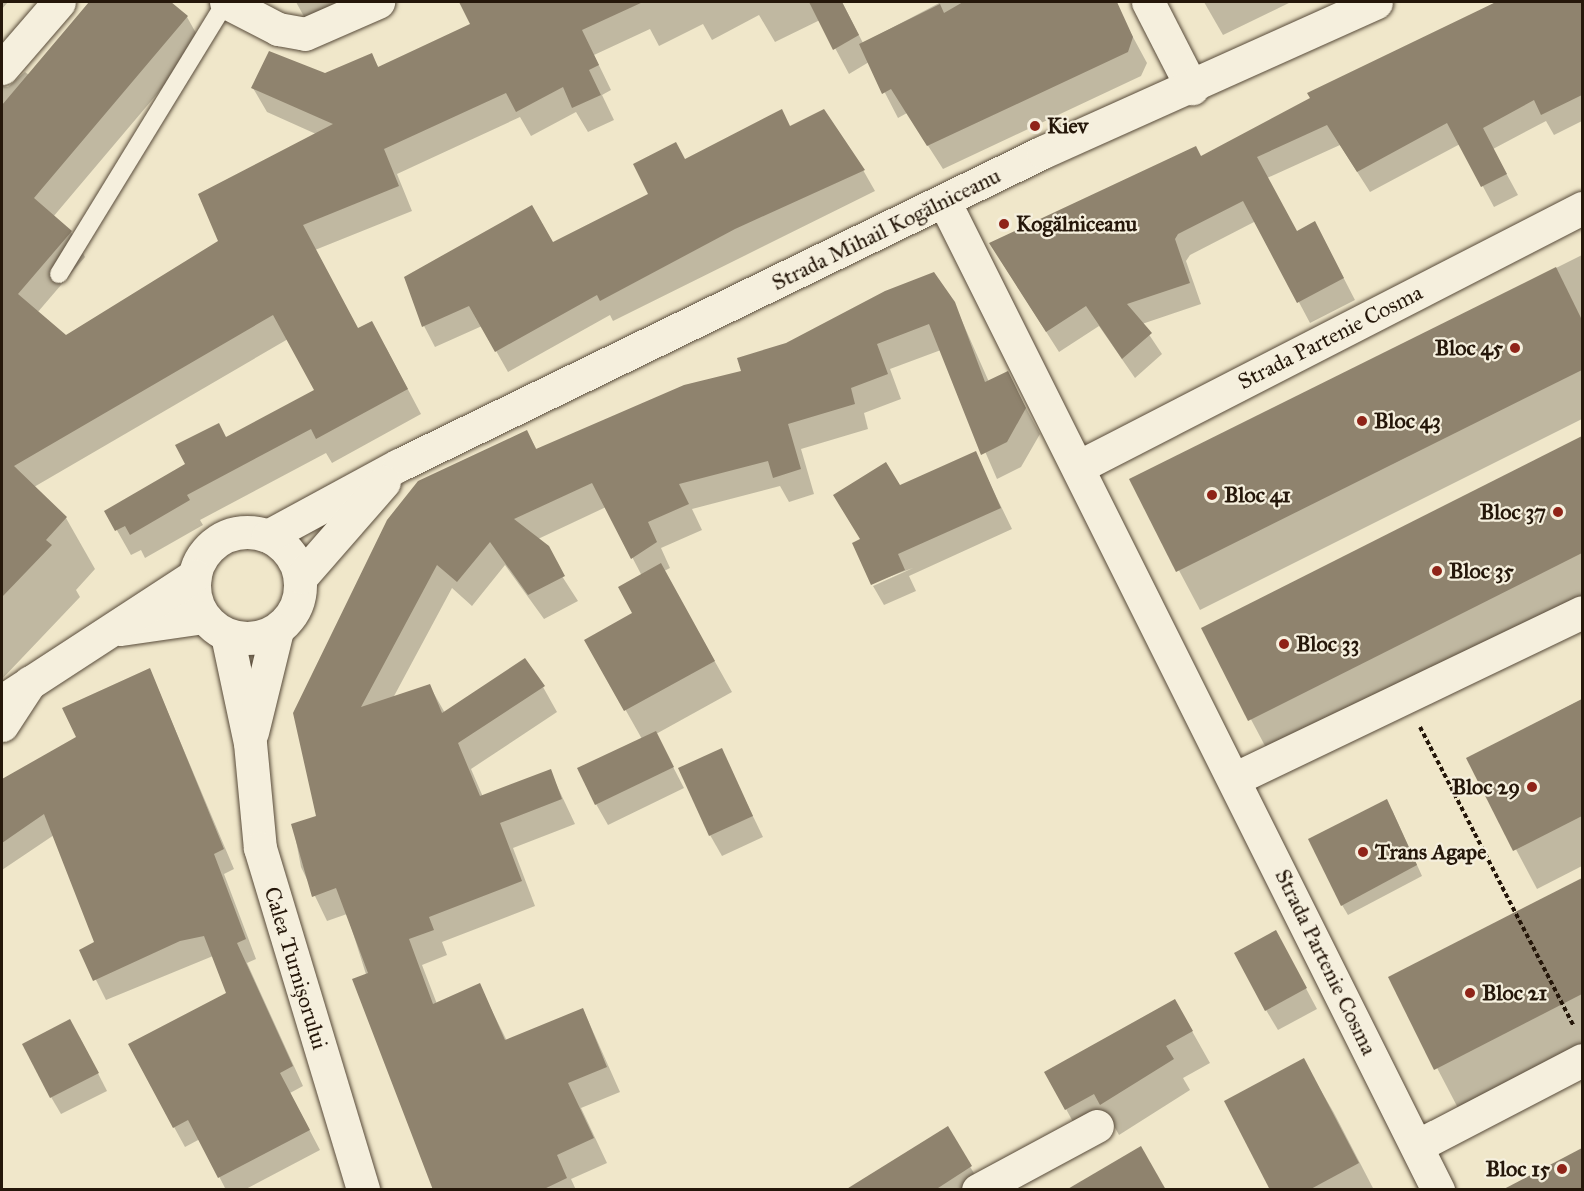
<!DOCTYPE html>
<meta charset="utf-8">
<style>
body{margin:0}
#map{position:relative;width:1584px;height:1191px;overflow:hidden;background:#f0e7ca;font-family:"IM FELL Great Primer",serif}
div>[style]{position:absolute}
.shadow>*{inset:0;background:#0003}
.building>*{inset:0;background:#8f836e}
.path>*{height:4px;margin-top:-2px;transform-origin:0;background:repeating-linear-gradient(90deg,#25170a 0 4.5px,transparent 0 7.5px)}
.roads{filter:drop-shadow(0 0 2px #584b3a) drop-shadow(0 0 2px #584b3a)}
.lane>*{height:18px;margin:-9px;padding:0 9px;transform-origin:9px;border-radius:9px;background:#f5efdd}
.street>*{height:33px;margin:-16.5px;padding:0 16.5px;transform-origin:16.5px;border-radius:16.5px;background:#f5efdd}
.secondary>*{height:33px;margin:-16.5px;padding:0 16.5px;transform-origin:16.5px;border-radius:16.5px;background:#f5efdd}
.secondary>.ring{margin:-16.5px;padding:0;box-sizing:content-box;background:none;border:33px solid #f5efdd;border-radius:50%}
.dots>*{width:16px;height:16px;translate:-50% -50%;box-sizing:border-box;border:3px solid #f5efdd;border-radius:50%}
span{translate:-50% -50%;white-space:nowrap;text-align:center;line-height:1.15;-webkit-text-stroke:4.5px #f5efdd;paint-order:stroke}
.poi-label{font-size:22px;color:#25170a;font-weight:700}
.left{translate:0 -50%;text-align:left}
.right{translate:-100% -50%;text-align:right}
.street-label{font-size:22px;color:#25170a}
.frame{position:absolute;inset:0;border:3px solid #25170a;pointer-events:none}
</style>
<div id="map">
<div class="shadow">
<i style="clip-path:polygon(2px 2px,8px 2px,2px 9px)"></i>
<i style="clip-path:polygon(91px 2px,169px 2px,187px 17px,201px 42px,53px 217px,71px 232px,85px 257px,37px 313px,65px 337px,220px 242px,316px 134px,267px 112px,253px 88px,325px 75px,371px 55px,379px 68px,472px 25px,463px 6px,471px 2px,842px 2px,863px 43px,941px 2px,1114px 2px,1147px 63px,1141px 76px,943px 169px,907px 113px,898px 118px,869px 62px,849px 74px,820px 20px,775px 42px,759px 15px,712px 40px,703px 24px,659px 46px,650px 29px,594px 55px,611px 90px,602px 95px,614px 120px,588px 132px,576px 112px,531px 136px,520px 117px,397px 174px,412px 211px,315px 250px,358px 329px,386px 348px,421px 414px,332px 463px,326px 453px,200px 520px,203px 525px,145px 558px,141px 550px,131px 555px,106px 511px,316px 390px,288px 339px,34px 487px,66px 518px,95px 569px,76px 590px,80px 597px,2px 679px,2px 86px,8px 87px,25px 72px,29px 75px)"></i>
<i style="clip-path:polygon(296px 2px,391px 2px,312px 31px)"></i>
<i style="clip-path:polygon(1204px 2px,1291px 2px,1223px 35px)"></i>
<i style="clip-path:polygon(1496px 2px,1582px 2px,1582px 121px,1554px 135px,1546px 121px,1493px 149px,1518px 195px,1494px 207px,1460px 144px,1370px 192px,1340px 145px,1267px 178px,1297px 233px,1326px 244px,1355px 300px,1310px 323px,1256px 221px,1190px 255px,1186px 261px,1201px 304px,1142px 324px,1162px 354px,1135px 378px,1099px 326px,1059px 352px,1003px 264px)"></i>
<i style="clip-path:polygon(791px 128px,863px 170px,875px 191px,613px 321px,610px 315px,508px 372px,482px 326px,435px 347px,424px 326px,553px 244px,650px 195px,685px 161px)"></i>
<i style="clip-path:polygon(1582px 255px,1582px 419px,1200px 610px,1131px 480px)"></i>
<i style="clip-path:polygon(954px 303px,989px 382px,1007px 373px,1040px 434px,1021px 467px,997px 479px,941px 350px,890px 369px,901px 399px,864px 413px,868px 429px,801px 449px,814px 494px,789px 502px,780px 486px,692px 509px,702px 530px,661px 548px,670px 568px,664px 571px,732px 692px,656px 734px,684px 788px,608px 825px,596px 804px,642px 739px,586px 640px,634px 614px,642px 576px,606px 507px,538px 539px,578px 601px,544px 619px,505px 565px,472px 606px,452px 588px,393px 698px,429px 685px,445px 713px,543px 687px,557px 712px,471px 769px,483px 797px,550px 771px,575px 824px,513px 848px,535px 906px,442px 942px,447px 955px,422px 965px,437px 1004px,479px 985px,507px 1041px,583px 1009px,620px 1092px,581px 1108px,607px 1163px,571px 1179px,576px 1190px,434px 1190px,347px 914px,327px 921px,301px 867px,293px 825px,318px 817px,295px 713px,527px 432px,537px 450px,743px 372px)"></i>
<i style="clip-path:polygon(1582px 437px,1582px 603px,1272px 759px,1203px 629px)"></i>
<i style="clip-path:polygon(975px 453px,1012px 529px,909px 576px,916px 591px,884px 605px,873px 586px,913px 568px,872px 583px,862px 540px,900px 487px)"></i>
<i style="clip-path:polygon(150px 670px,234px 869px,224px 874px,256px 959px,247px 963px,303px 1086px,290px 1093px,320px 1150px,244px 1190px,226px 1190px,200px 1139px,185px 1147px,174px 1127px,228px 994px,213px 956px,106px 1000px,81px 950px,96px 943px,54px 835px,2px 870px,2px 781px,78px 738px)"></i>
<i style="clip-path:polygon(1582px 699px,1582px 866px,1537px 889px,1468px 759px)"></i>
<i style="clip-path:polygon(721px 750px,763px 837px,722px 856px,710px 835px)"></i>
<i style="clip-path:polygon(1392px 810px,1422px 876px,1348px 915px,1342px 905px)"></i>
<i style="clip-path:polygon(1582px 880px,1582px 1045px,1458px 1108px,1390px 978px)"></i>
<i style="clip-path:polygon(1287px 953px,1317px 1009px,1278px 1030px,1266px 1010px)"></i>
<i style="clip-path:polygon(1175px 1001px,1210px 1063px,1183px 1078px,1190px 1090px,1119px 1135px,1113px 1124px,1083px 1140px,1066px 1109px)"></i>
<i style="clip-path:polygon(80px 1038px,107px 1091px,61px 1114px,51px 1097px)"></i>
<i style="clip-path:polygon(1303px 1060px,1334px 1113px,1374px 1190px,1272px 1190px)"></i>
<i style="clip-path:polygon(947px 1128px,984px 1190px,848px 1190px)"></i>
<i style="clip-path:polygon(1582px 1151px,1582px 1190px,1506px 1190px)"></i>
</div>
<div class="building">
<i style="clip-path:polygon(89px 2px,171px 2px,188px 16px,34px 198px,72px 231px,18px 294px,66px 335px,218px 241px,198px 194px,333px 124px,251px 88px,269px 51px,325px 73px,372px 53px,378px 67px,470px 24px,459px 2px,643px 2px,582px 30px,599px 65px,589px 70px,601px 95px,572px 108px,563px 87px,516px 112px,506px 93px,384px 149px,399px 186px,303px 225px,358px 328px,372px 321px,408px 389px,316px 439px,311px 429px,187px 495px,190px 500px,130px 535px,125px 526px,115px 531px,104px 511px,185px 464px,175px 445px,219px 423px,226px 437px,314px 390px,273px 315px,14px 466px,67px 517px,46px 540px,52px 545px,2px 597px,2px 105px)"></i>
<i style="clip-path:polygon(809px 2px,842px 2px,859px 35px,833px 50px)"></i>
<i style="clip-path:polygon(963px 2px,1117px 2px,1133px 37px,1128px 52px,927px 146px,891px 89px,882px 94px,859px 44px,940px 4px,944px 13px)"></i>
<i style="clip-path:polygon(1496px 2px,1582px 2px,1582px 95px,1541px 115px,1534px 100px,1483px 128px,1507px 174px,1481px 187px,1447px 123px,1357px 172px,1327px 125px,1257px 157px,1297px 231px,1315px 221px,1344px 278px,1297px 303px,1243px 201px,1178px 234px,1175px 239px,1190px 283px,1127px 304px,1152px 333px,1122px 359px,1086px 306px,1046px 332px,989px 243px,1196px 146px,1201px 156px,1310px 98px,1307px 93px)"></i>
<i style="clip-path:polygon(782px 109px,790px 126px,824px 109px,865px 170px,735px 229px,600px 301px,597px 295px,495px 352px,469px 306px,422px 327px,404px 277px,532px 205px,553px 242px,648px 194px,633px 164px,676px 142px,685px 159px)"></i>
<i style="clip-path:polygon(1556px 267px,1582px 320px,1582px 370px,1176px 572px,1129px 479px)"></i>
<i style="clip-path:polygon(934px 272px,955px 302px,985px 382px,1008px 371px,1026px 408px,1007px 442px,981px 455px,929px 324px,877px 344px,888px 374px,851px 388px,855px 404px,788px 424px,801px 469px,773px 478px,768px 461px,679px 484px,689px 504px,648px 522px,657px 542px,631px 559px,592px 483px,514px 519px,549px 546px,565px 576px,528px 595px,490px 542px,457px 582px,437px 565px,361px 707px,430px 684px,442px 713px,525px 658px,545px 686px,458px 743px,480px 796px,551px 769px,562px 799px,500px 823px,522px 881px,429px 917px,434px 930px,409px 939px,433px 1004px,480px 983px,505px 1040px,583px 1008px,607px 1067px,568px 1083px,594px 1138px,557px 1155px,567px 1178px,542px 1190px,433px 1190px,352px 979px,368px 973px,336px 888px,312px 897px,291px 824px,316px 816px,293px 713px,387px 520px,418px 481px,527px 430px,536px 449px,684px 385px,741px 371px,737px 358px,786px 343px,885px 291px)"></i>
<i style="clip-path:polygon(1582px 436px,1582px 553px,1248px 721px,1201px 628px)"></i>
<i style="clip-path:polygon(976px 451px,1001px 508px,898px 554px,905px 570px,871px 585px,852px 543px,860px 539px,833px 495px,886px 462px,900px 485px)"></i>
<i style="clip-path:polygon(661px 563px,715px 661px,624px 711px,584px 640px,632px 613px,618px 587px)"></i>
<i style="clip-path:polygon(150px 668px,224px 849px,214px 854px,246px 939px,237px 943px,293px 1066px,280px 1073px,310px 1130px,218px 1178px,188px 1120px,173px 1128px,128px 1044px,226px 993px,204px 936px,180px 941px,93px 981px,79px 950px,94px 942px,44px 814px,2px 843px,2px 779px,76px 737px,62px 708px)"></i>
<i style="clip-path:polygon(1582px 699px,1582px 816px,1513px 851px,1466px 758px)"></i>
<i style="clip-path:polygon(656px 731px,674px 767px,595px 805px,577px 768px)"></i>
<i style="clip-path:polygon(722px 748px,753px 816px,709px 836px,678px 768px)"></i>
<i style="clip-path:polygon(1387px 799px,1417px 865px,1341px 906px,1308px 839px)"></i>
<i style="clip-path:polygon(1582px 878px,1582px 994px,1434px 1070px,1388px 977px)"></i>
<i style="clip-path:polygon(1276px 930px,1307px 988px,1265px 1011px,1234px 953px)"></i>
<i style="clip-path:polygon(1175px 999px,1193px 1031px,1166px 1046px,1174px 1059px,1100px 1105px,1094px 1094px,1065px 1110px,1044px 1072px)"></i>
<i style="clip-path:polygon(70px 1019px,99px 1073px,50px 1098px,22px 1044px)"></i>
<i style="clip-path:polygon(1304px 1058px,1359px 1163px,1309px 1190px,1270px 1190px,1224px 1101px)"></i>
<i style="clip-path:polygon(948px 1126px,972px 1166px,935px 1190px,845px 1190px)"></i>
<i style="clip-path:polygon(1141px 1146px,1166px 1190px,1066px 1190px)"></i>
<i style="clip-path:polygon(1582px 1148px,1582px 1190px,1502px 1190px)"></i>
</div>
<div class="path">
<i style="left:1420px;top:727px;width:337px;rotate:62.8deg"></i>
</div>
<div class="roads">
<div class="lane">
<i style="left:59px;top:274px;width:319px;rotate:-58.5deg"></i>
</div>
<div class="street">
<i style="left:226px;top:2px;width:59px;rotate:27.4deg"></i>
<i style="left:278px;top:29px;width:27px;rotate:10deg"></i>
<i style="left:305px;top:34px;width:80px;rotate:-23.7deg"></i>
<i style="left:2px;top:68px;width:87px;rotate:-49.2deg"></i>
<i style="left:944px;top:201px;width:1106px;rotate:63.46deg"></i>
<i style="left:1078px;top:467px;width:567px;rotate:-27.2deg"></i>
<i style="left:2px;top:725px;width:51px;rotate:-56.9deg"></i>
<i style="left:1234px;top:779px;width:386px;rotate:-25.6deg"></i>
<i style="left:1417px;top:1146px;width:186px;rotate:-27.5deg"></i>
<i style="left:978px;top:1190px;width:135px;rotate:-28.3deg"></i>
</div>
<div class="secondary">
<i style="left:1148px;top:2px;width:97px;rotate:62.9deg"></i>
<i class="ring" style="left:194px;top:532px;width:73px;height:73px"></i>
<i style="left:268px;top:536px;width:149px;rotate:-28.5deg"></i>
<i style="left:399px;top:465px;width:716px;rotate:-25.92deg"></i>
<i style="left:1043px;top:152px;width:365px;rotate:-24.2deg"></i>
<i style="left:301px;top:577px;width:126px;rotate:-48.9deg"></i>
<i style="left:121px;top:629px;width:84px;rotate:-8.2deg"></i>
<i style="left:227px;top:635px;width:110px;rotate:78deg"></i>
<i style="left:250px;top:743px;width:105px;rotate:84.6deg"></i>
<i style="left:260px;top:848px;width:357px;rotate:73.2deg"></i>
<i style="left:2px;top:701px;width:230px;rotate:-33.1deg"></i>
<i style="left:252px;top:732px;width:105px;rotate:-76.2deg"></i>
</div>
</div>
<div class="dots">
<i style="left:1035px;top:126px;background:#8f2418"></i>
<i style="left:1004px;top:224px;background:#8f2418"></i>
<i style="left:1515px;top:348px;background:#8f2418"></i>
<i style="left:1362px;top:421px;background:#8f2418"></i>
<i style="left:1212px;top:495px;background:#8f2418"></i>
<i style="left:1558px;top:512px;background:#8f2418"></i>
<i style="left:1437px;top:571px;background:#8f2418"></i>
<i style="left:1284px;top:644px;background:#8f2418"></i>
<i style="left:1532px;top:787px;background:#8f2418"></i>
<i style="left:1363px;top:852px;background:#8f2418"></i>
<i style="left:1470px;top:993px;background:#8f2418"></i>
<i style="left:1562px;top:1169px;background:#8f2418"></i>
</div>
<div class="poi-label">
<span class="left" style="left:1047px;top:126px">Kiev</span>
<span class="left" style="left:1016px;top:224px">Kogălniceanu</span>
<span class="right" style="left:1503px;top:348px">Bloc 45</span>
<span class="left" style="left:1374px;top:421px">Bloc 43</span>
<span class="left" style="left:1224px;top:495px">Bloc 41</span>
<span class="right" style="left:1546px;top:512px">Bloc 37</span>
<span class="left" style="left:1449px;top:571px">Bloc 35</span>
<span class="left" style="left:1296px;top:644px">Bloc 33</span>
<span class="right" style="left:1520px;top:787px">Bloc 29</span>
<span class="left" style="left:1375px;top:852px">Trans Agape</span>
<span class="left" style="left:1482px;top:993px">Bloc 21</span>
<span class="right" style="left:1550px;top:1169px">Bloc 15</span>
</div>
<div class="street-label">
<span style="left:886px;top:229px;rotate:-26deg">Strada Mihail Kogălniceanu</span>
<span style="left:1330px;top:337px;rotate:-27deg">Strada Partenie Cosma</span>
<span style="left:1326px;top:962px;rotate:64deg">Strada Partenie Cosma</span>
<span style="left:296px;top:968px;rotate:73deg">Calea Turnișorului</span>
</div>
<div class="frame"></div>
</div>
